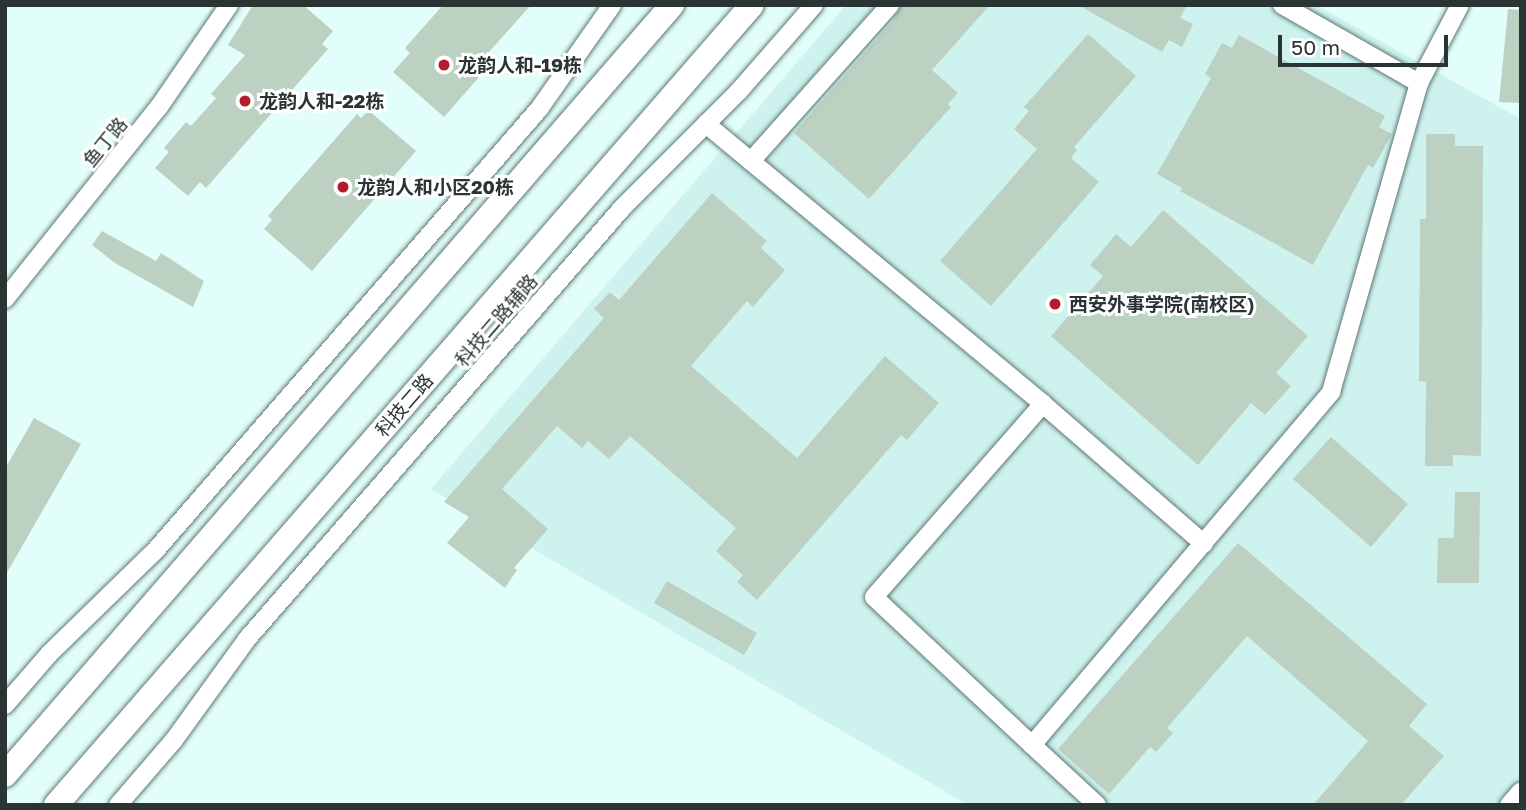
<!DOCTYPE html>
<meta charset="utf-8">
<style>
body{margin:0}
#map{position:relative;width:1526px;height:810px;overflow:hidden;background:#e2fefa;font-family:"Golos Text","Noto Sans SC",sans-serif}
div>[style]{position:absolute}
.built>*{inset:0;background:#cef3ef}
.building>*{inset:0;background:#bcd1c2}
.roads{filter:drop-shadow(0 0 2px #5e7774) drop-shadow(0 0 2px #5e7774)}
.street>*{height:18px;margin:-9px;padding:0 9px;transform-origin:9px;border-radius:9px;background:#fff}
.secondary>*{height:24px;margin:-12px;padding:0 12px;transform-origin:12px;border-radius:12px;background:#fff}
.dots>*{width:19px;height:19px;translate:-50% -50%;box-sizing:border-box;border:4px solid #fff;border-radius:50%}
span{translate:-50% -50%;white-space:nowrap;text-align:center;line-height:1.15;-webkit-text-stroke:6px #fff;paint-order:stroke}
.poi-label{font-size:19px;color:#293433;font-weight:700}
.left{translate:0 -50%;text-align:left}
.street-label{font-size:19px;color:#293433}
.frame{position:absolute;inset:0;border:7px solid #293433;pointer-events:none}
.scale{position:absolute;left:1278px;top:35px;width:170px;height:32px;box-sizing:border-box;border:4px solid #293433;border-top:0;padding-left:9px;font-size:21px;line-height:24px;white-space:nowrap;color:#293433;-webkit-text-stroke:5px #fff;paint-order:stroke}
</style>
<div id="map">
<div class="built">
<i style="clip-path:polygon(846px 5px,1316px 5px,1521px 119px,1521px 805px,968px 805px,431px 489px)"></i>
</div>
<div class="building">
<i style="clip-path:polygon(253px 5px,303px 5px,333px 31px,322px 44px,328px 49px,206px 188px,200px 182px,188px 196px,155px 168px,169px 152px,164px 148px,186px 122px,191px 126px,216px 98px,211px 94px,245px 55px,228px 45px)"></i>
<i style="clip-path:polygon(443px 5px,531px 5px,488px 53px,495px 59px,444px 117px,393px 72px,410px 53px,405px 48px)"></i>
<i style="clip-path:polygon(901px 5px,990px 5px,932px 70px,958px 93px,948px 104px,951px 107px,869px 199px,794px 133px,893px 21px)"></i>
<i style="clip-path:polygon(1078px 5px,1187px 5px,1180px 18px,1193px 24px,1182px 47px,1169px 40px,1162px 52px)"></i>
<i style="clip-path:polygon(1508px 9px,1521px 10px,1521px 103px,1499px 102px)"></i>
<i style="clip-path:polygon(1088px 34px,1136px 76px,1074px 147px,1077px 150px,1071px 158px,1099px 182px,991px 306px,940px 261px,1037px 149px,1014px 129px,1029px 111px,1024px 107px)"></i>
<i style="clip-path:polygon(1239px 35px,1385px 116px,1379px 127px,1392px 134px,1373px 168px,1368px 165px,1313px 265px,1180px 191px,1182px 188px,1157px 174px,1211px 78px,1205px 74px,1222px 43px,1232px 48px)"></i>
<i style="clip-path:polygon(368px 110px,416px 151px,312px 271px,264px 229px,272px 220px,268px 216px,357px 114px,361px 118px)"></i>
<i style="clip-path:polygon(1426px 134px,1455px 134px,1455px 146px,1483px 146px,1481px 456px,1453px 455px,1453px 466px,1425px 466px,1426px 382px,1419px 381px,1420px 219px,1426px 219px)"></i>
<i style="clip-path:polygon(712px 193px,767px 241px,761px 248px,785px 270px,753px 307px,747px 301px,691px 366px,797px 458px,885px 356px,939px 403px,907px 440px,901px 435px,757px 600px,737px 582px,743px 575px,716px 551px,736px 528px,630px 436px,609px 459px,588px 441px,582px 448px,557px 426px,502px 489px,548px 529px,514px 568px,517px 570px,505px 588px,447px 543px,469px 517px,444px 502px,604px 318px,594px 309px,610px 292px,619px 300px)"></i>
<i style="clip-path:polygon(1163px 210px,1308px 336px,1276px 373px,1291px 386px,1265px 415px,1251px 403px,1198px 465px,1051px 336px,1103px 276px,1090px 265px,1116px 234px,1131px 247px)"></i>
<i style="clip-path:polygon(102px 231px,156px 261px,161px 253px,204px 281px,193px 307px,115px 263px,92px 245px)"></i>
<i style="clip-path:polygon(34px 418px,81px 444px,5px 576px,5px 469px)"></i>
<i style="clip-path:polygon(1331px 437px,1408px 504px,1371px 547px,1293px 479px)"></i>
<i style="clip-path:polygon(1455px 492px,1480px 492px,1479px 583px,1437px 583px,1438px 538px,1454px 538px)"></i>
<i style="clip-path:polygon(1238px 543px,1427px 704px,1409px 726px,1444px 756px,1401px 805px,1313px 805px,1368px 741px,1247px 636px,1167px 728px,1173px 733px,1156px 752px,1150px 747px,1109px 794px,1058px 749px)"></i>
<i style="clip-path:polygon(667px 581px,757px 633px,744px 655px,654px 603px)"></i>
</div>
<div class="roads">
<div class="street">
<i style="left:1282px;top:5px;width:158px;rotate:29.7deg"></i>
<i style="left:706px;top:124px;width:438px;rotate:39.7deg"></i>
<i style="left:1043px;top:404px;width:213px;rotate:41deg"></i>
<i style="left:751px;top:161px;width:209px;rotate:-48.3deg"></i>
<i style="left:5px;top:299px;width:246px;rotate:-51.3deg"></i>
<i style="left:159px;top:107px;width:124px;rotate:-55.5deg"></i>
<i style="left:5px;top:705px;width:67px;rotate:-49.2deg"></i>
<i style="left:49px;top:654px;width:148px;rotate:-44.2deg"></i>
<i style="left:155px;top:551px;width:586px;rotate:-49.02deg"></i>
<i style="left:539px;top:109px;width:127px;rotate:-54.9deg"></i>
<i style="left:1032px;top:745px;width:216px;rotate:-136.9deg"></i>
<i style="left:874px;top:597px;width:257px;rotate:-48.8deg"></i>
<i style="left:118px;top:805px;width:86px;rotate:-49.3deg"></i>
<i style="left:174px;top:740px;width:125px;rotate:-54.1deg"></i>
<i style="left:247px;top:639px;width:573px;rotate:-48.96deg"></i>
<i style="left:623px;top:207px;width:164px;rotate:-45deg"></i>
<i style="left:739px;top:91px;width:114px;rotate:-48.9deg"></i>
<i style="left:1097px;top:805px;width:88px;rotate:-137.3deg"></i>
<i style="left:1032px;top:745px;width:463px;rotate:-49.7deg"></i>
<i style="left:1331px;top:392px;width:321px;rotate:-74.1deg"></i>
<i style="left:1419px;top:83px;width:88px;rotate:-62.3deg"></i>
<i style="left:1509px;top:805px;width:18px;rotate:-49deg"></i>
</div>
<div class="secondary">
<i style="left:5px;top:775px;width:1019px;rotate:-49.1deg"></i>
<i style="left:56px;top:805px;width:1060px;rotate:-48.98deg"></i>
</div>
</div>
<div class="dots">
<i style="left:444px;top:65px;background:#b01d2b"></i>
<i style="left:245px;top:101px;background:#b01d2b"></i>
<i style="left:343px;top:187px;background:#b01d2b"></i>
<i style="left:1055px;top:304px;background:#b01d2b"></i>
</div>
<div class="poi-label">
<span class="left" style="left:458px;top:65px">龙韵人和-19栋</span>
<span class="left" style="left:259px;top:101px">龙韵人和-22栋</span>
<span class="left" style="left:357px;top:187px">龙韵人和小区20栋</span>
<span class="left" style="left:1069px;top:304px">西安外事学院(南校区)</span>
</div>
<div class="street-label">
<span style="left:105px;top:142px;rotate:-51deg">鱼丁路</span>
<span style="left:496px;top:320px;rotate:-49deg">科技二路辅路</span>
<span style="left:404px;top:405px;rotate:-49deg">科技二路</span>
</div>
<div class="frame"></div>
<div class="scale">50 m</div>
</div>
